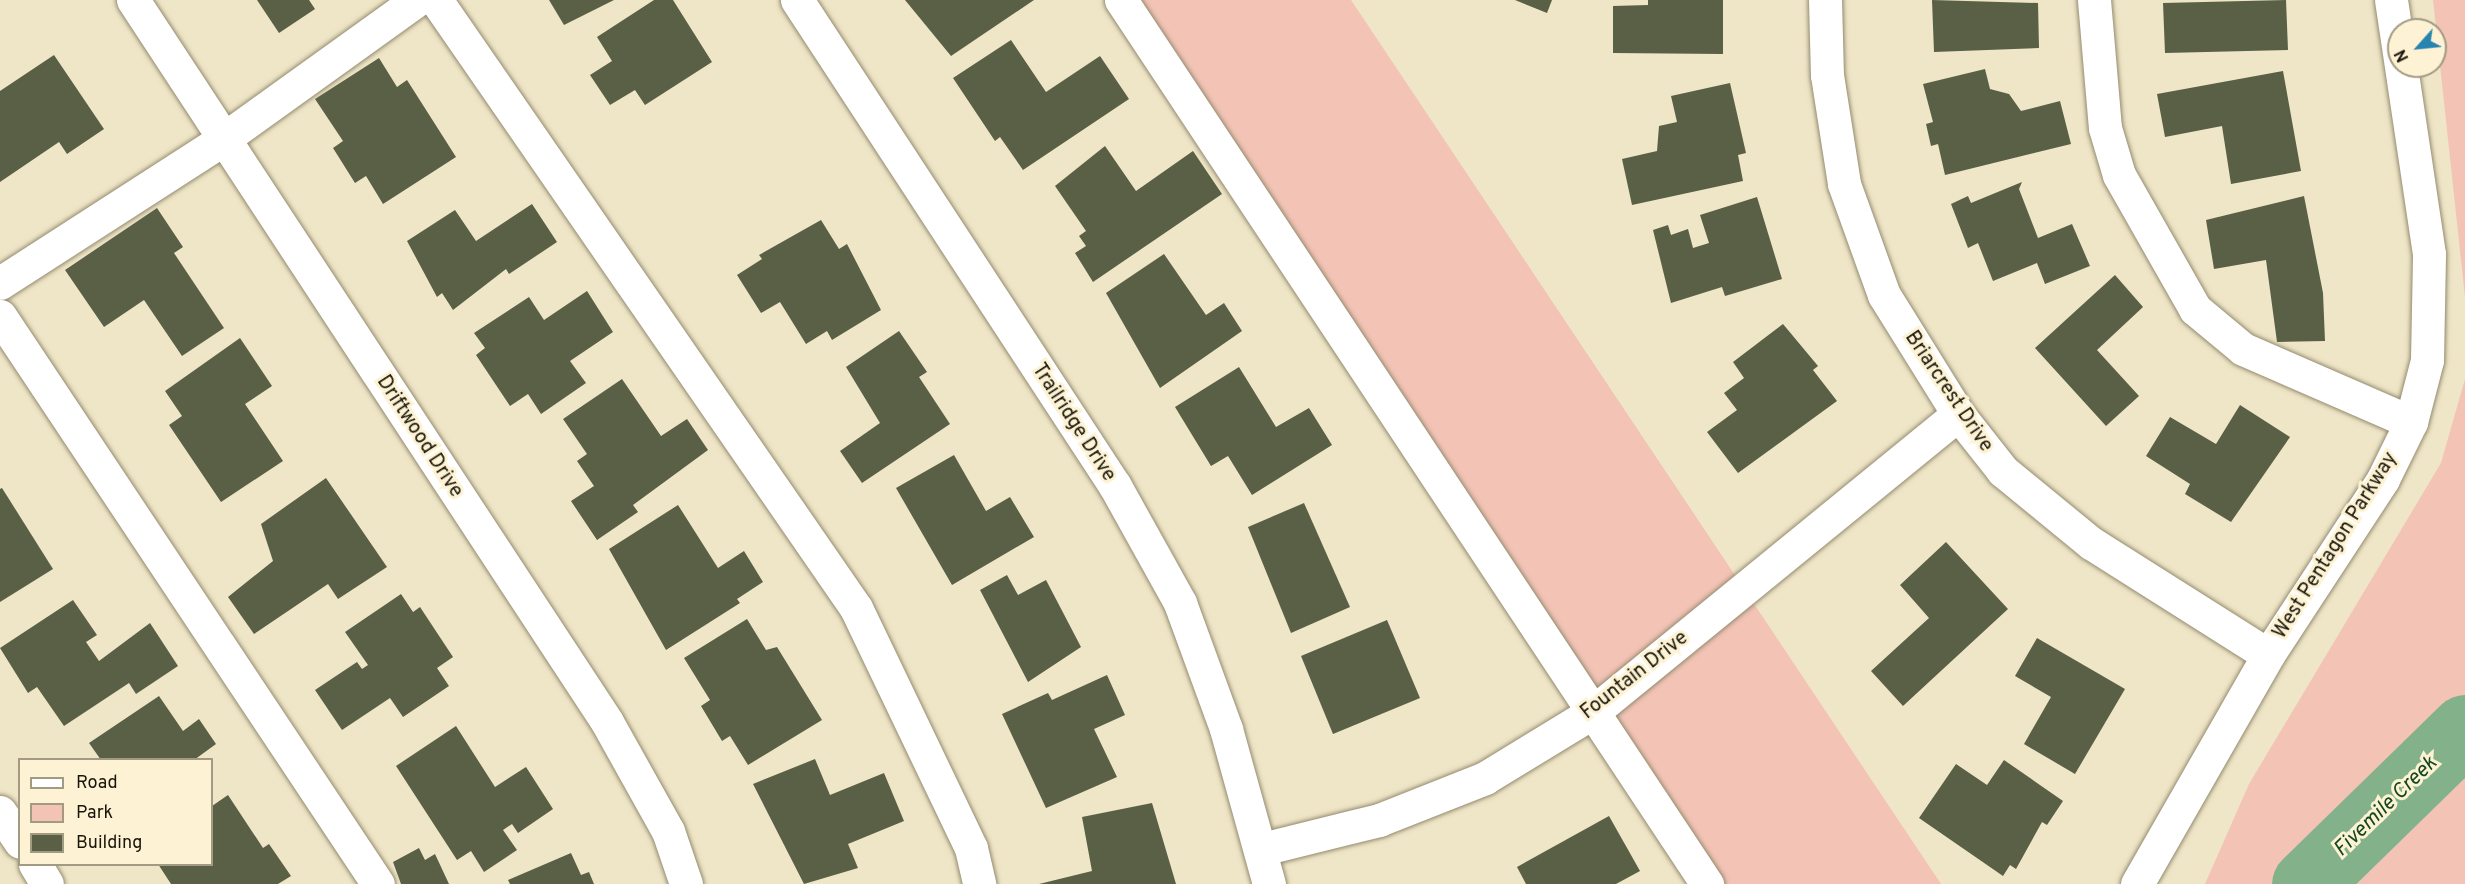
<!DOCTYPE html>
<style>
body{margin:0}
#map{position:relative;width:2465px;height:884px;overflow:hidden;background:#efe5c7;font-family:Overpass,sans-serif}
div>[style]{position:absolute}
.green>*{inset:0;background:#f3c3b6}
.river>*{height:69px;margin:-34.5px;padding:0 34.5px;transform-origin:34.5px;border-radius:34.5px;background:#83b28a}
.building>*{inset:0;background:#596046}
.roads{filter:drop-shadow(0 0 2px #948b6f) drop-shadow(0 0 2px #948b6f)}
.minor>*{height:33px;margin:-16.5px;padding:0 16.5px;transform-origin:16.5px;border-radius:16.5px;background:#fff}
span{translate:-50% -50%;white-space:nowrap;text-align:center;line-height:1.15;-webkit-text-stroke:6px #fdf3d4;paint-order:stroke}
.street-label{font-size:20px;color:#19150a}
.water-label{font-size:21px;color:#124721;font-style:italic}
.legend{position:absolute;left:18px;top:758px;width:195px;height:108px;box-sizing:border-box;background:#fdf3d4;border:2px solid #a29a83;margin:0;padding:8px 10px;list-style:none;font-size:18px;color:#19150a}
.legend li{display:flex;align-items:center;gap:12px;height:30px}
.legend b{width:30px;border:2px solid #a29a83}
.north{position:absolute;left:2387px;top:18px;width:60px;height:60px;box-sizing:border-box;background:#fdf3d4;border:2px solid #a29a83;border-radius:50%;rotate:243deg;font-size:16px;font-weight:700;line-height:24px;text-align:center;color:#19150a}
.north::after{content:'';display:block;margin:auto;width:21px;height:27px;background:#2784b1;clip-path:polygon(50% 0,100% 100%,50% 72%,0 100%)}
</style>
<div id="map">
<div class="green">
<div style="clip-path:polygon(1131px 0,1351px 0,1941px 884px,1718px 884px)"></div>
<div style="clip-path:polygon(2433px 0,2465px 0,2465px 297px)"></div>
<div style="clip-path:polygon(2465px 379px,2465px 884px,2205px 884px,2249px 784px,2441px 463px)"></div>
</div>
<div class="river">
<div style="left:2306px;top:884px;width:222px;rotate:-44.3deg"></div>
</div>
<div class="building">
<div style="clip-path:polygon(257px 0,309px 0,315px 9px,279px 33px)"></div>
<div style="clip-path:polygon(549px 0,614px 0,564px 25px)"></div>
<div style="clip-path:polygon(654px 0,673px 0,712px 62px,645px 105px,635px 90px,610px 105px,590px 75px,612px 61px,597px 37px)"></div>
<div style="clip-path:polygon(905px 0,1034px 0,951px 56px)"></div>
<div style="clip-path:polygon(1515px 0,1552px 0,1547px 13px)"></div>
<div style="clip-path:polygon(1648px 0,1723px 0,1723px 54px,1613px 53px,1613px 6px,1648px 5px)"></div>
<div style="clip-path:polygon(1932px 0,2038px 3px,2039px 48px,1934px 52px)"></div>
<div style="clip-path:polygon(2286px 0,2288px 50px,2165px 53px,2163px 3px)"></div>
<div style="clip-path:polygon(1011px 40px,1046px 92px,1100px 56px,1129px 99px,1023px 170px,1000px 137px,995px 141px,953px 78px)"></div>
<div style="clip-path:polygon(54px 55px,104px 129px,67px 154px,59px 142px,0 182px,0 91px)"></div>
<div style="clip-path:polygon(379px 58px,397px 87px,407px 80px,456px 157px,383px 204px,366px 176px,355px 183px,333px 148px,343px 141px,315px 99px)"></div>
<div style="clip-path:polygon(1985px 69px,1990px 89px,2009px 94px,2021px 111px,2060px 101px,2071px 144px,1945px 175px,1938px 144px,1931px 146px,1926px 124px,1933px 122px,1923px 84px)"></div>
<div style="clip-path:polygon(2283px 71px,2301px 171px,2231px 184px,2222px 126px,2165px 137px,2157px 94px)"></div>
<div style="clip-path:polygon(1730px 83px,1746px 153px,1738px 155px,1743px 181px,1632px 205px,1622px 159px,1657px 151px,1659px 126px,1677px 122px,1671px 96px)"></div>
<div style="clip-path:polygon(1105px 146px,1136px 191px,1193px 151px,1222px 194px,1093px 282px,1075px 253px,1086px 246px,1079px 236px,1086px 231px,1055px 186px)"></div>
<div style="clip-path:polygon(2022px 182px,2019px 189px,2038px 238px,2072px 224px,2090px 266px,2045px 284px,2037px 263px,1993px 281px,1978px 243px,1968px 248px,1951px 204px,1968px 196px,1971px 203px)"></div>
<div style="clip-path:polygon(2304px 196px,2323px 293px,2325px 341px,2277px 342px,2266px 260px,2214px 269px,2206px 220px)"></div>
<div style="clip-path:polygon(1757px 197px,1782px 279px,1725px 296px,1722px 287px,1671px 303px,1653px 230px,1668px 225px,1671px 235px,1688px 229px,1693px 248px,1709px 243px,1700px 215px)"></div>
<div style="clip-path:polygon(532px 204px,557px 242px,509px 274px,506px 269px,453px 310px,442px 293px,437px 297px,407px 241px,455px 210px,476px 241px)"></div>
<div style="clip-path:polygon(157px 208px,183px 247px,174px 253px,224px 328px,182px 356px,144px 300px,104px 327px,65px 270px)"></div>
<div style="clip-path:polygon(821px 220px,839px 249px,847px 244px,881px 310px,832px 340px,827px 331px,806px 344px,780px 302px,761px 313px,737px 275px,762px 259px,759px 255px)"></div>
<div style="clip-path:polygon(1164px 254px,1206px 315px,1224px 303px,1242px 331px,1160px 388px,1106px 293px)"></div>
<div style="clip-path:polygon(2115px 275px,2143px 307px,2097px 350px,2139px 396px,2106px 426px,2035px 348px)"></div>
<div style="clip-path:polygon(587px 291px,613px 332px,570px 361px,586px 383px,541px 414px,528px 394px,510px 406px,476px 355px,485px 348px,474px 333px,529px 297px,544px 320px)"></div>
<div style="clip-path:polygon(1783px 324px,1818px 366px,1813px 370px,1837px 401px,1738px 473px,1707px 432px,1737px 410px,1724px 393px,1744px 378px,1733px 362px)"></div>
<div style="clip-path:polygon(899px 331px,927px 372px,919px 377px,950px 424px,862px 483px,840px 451px,880px 423px,846px 367px)"></div>
<div style="clip-path:polygon(240px 338px,272px 386px,245px 404px,283px 461px,221px 502px,169px 425px,182px 416px,165px 391px)"></div>
<div style="clip-path:polygon(1239px 367px,1276px 427px,1309px 408px,1332px 445px,1252px 495px,1228px 456px,1211px 466px,1175px 407px)"></div>
<div style="clip-path:polygon(622px 379px,661px 436px,687px 419px,708px 450px,633px 505px,638px 512px,597px 540px,571px 501px,594px 486px,577px 461px,587px 454px,563px 419px)"></div>
<div style="clip-path:polygon(2240px 405px,2290px 437px,2231px 522px,2185px 494px,2190px 484px,2146px 456px,2170px 417px,2216px 444px)"></div>
<div style="clip-path:polygon(954px 455px,986px 511px,1010px 497px,1034px 537px,952px 585px,896px 488px)"></div>
<div style="clip-path:polygon(326px 478px,387px 567px,338px 599px,328px 584px,254px 634px,228px 597px,273px 561px,261px 524px)"></div>
<div style="clip-path:polygon(2px 488px,53px 569px,0 602px,0 489px)"></div>
<div style="clip-path:polygon(1304px 503px,1350px 607px,1291px 633px,1248px 527px)"></div>
<div style="clip-path:polygon(678px 505px,718px 568px,744px 551px,763px 582px,737px 599px,740px 603px,666px 650px,609px 549px)"></div>
<div style="clip-path:polygon(1946px 542px,2008px 609px,1903px 706px,1871px 671px,1929px 618px,1900px 585px)"></div>
<div style="clip-path:polygon(1007px 575px,1018px 595px,1046px 580px,1081px 647px,1028px 682px,980px 590px)"></div>
<div style="clip-path:polygon(401px 594px,413px 612px,420px 607px,453px 657px,437px 668px,449px 686px,403px 717px,390px 698px,342px 730px,315px 690px,357px 662px,362px 669px,368px 665px,345px 632px)"></div>
<div style="clip-path:polygon(73px 600px,97px 635px,86px 642px,99px 661px,150px 623px,178px 666px,136px 694px,129px 683px,64px 726px,37px 687px,28px 693px,0 648px)"></div>
<div style="clip-path:polygon(747px 619px,766px 650px,777px 647px,822px 720px,748px 765px,730px 736px,722px 741px,701px 706px,710px 700px,684px 658px)"></div>
<div style="clip-path:polygon(1387px 620px,1420px 698px,1333px 734px,1301px 656px)"></div>
<div style="clip-path:polygon(2037px 638px,2125px 689px,2075px 774px,2024px 744px,2051px 697px,2015px 676px)"></div>
<div style="clip-path:polygon(1107px 675px,1125px 715px,1094px 729px,1117px 777px,1046px 808px,1002px 714px,1048px 693px,1052px 700px)"></div>
<div style="clip-path:polygon(159px 696px,183px 731px,199px 719px,216px 744px,194px 760px,101px 760px,89px 743px)"></div>
<div style="clip-path:polygon(456px 726px,495px 787px,526px 767px,553px 809px,518px 833px,512px 824px,503px 830px,517px 850px,484px 872px,471px 851px,457px 860px,396px 766px)"></div>
<div style="clip-path:polygon(815px 759px,830px 795px,884px 773px,904px 821px,848px 844px,858px 868px,804px 884px,753px 784px)"></div>
<div style="clip-path:polygon(2004px 760px,2063px 801px,2047px 825px,2042px 822px,2016px 869px,2010px 865px,2003px 876px,1919px 818px,1956px 764px,1987px 785px)"></div>
<div style="clip-path:polygon(228px 795px,263px 848px,269px 844px,291px 876px,278px 884px,171px 884px,158px 864px,212px 864px,212px 806px)"></div>
<div style="clip-path:polygon(1152px 803px,1176px 884px,1039px 884px,1092px 871px,1082px 817px)"></div>
<div style="clip-path:polygon(1609px 816px,1640px 871px,1616px 884px,1526px 884px,1517px 867px)"></div>
<div style="clip-path:polygon(419px 848px,425px 860px,435px 854px,449px 884px,401px 884px,393px 862px)"></div>
<div style="clip-path:polygon(571px 853px,581px 875px,589px 872px,594px 884px,510px 884px,508px 880px)"></div>
</div>
<div class="roads">
<div class="minor">
<div style="left:133px;top:0;width:864px;rotate:56.71deg"></div>
<div style="left:607px;top:722px;width:125px;rotate:60.8deg"></div>
<div style="left:668px;top:831px;width:56px;rotate:71.2deg"></div>
<div style="left:436px;top:0;width:739px;rotate:55.36deg"></div>
<div style="left:856px;top:608px;width:266px;rotate:64.4deg"></div>
<div style="left:971px;top:848px;width:37px;rotate:77deg"></div>
<div style="left:797px;top:0;width:581px;rotate:56.8deg"></div>
<div style="left:1115px;top:486px;width:134px;rotate:60.9deg"></div>
<div style="left:1180px;top:603px;width:134px;rotate:69.9deg"></div>
<div style="left:1226px;top:729px;width:161px;rotate:74.5deg"></div>
<div style="left:1121px;top:0;width:1061px;rotate:56.46deg"></div>
<div style="left:1825px;top:0;width:75px;rotate:88.5deg"></div>
<div style="left:1827px;top:75px;width:110px;rotate:81.1deg"></div>
<div style="left:1844px;top:184px;width:118px;rotate:70.2deg"></div>
<div style="left:1884px;top:295px;width:140px;rotate:58.1deg"></div>
<div style="left:1958px;top:414px;width:73px;rotate:51.7deg"></div>
<div style="left:2003px;top:471px;width:114px;rotate:39.3deg"></div>
<div style="left:2091px;top:543px;width:209px;rotate:32.3deg"></div>
<div style="left:2094px;top:0;width:128px;rotate:85.1deg"></div>
<div style="left:2105px;top:128px;width:49px;rotate:73.4deg"></div>
<div style="left:2119px;top:175px;width:154px;rotate:60.4deg"></div>
<div style="left:2195px;top:309px;width:62px;rotate:39.8deg"></div>
<div style="left:2243px;top:349px;width:183px;rotate:23.5deg"></div>
<div style="left:0;top:283px;width:264px;rotate:-32.8deg"></div>
<div style="left:222px;top:140px;width:240px;rotate:-35.7deg"></div>
<div style="left:0;top:316px;width:682px;rotate:56.36deg"></div>
<div style="left:0;top:812px;width:36px;rotate:56deg"></div>
<div style="left:1262px;top:849px;width:121px;rotate:-13.9deg"></div>
<div style="left:1379px;top:820px;width:114px;rotate:-21.6deg"></div>
<div style="left:1485px;top:778px;width:127px;rotate:-31.4deg"></div>
<div style="left:1593px;top:712px;width:471px;rotate:-39.2deg"></div>
<div style="left:35px;top:864px;width:23px;rotate:59deg"></div>
<div style="left:2137px;top:884px;width:264px;rotate:-60.2deg"></div>
<div style="left:2268px;top:655px;width:210px;rotate:-56.8deg"></div>
<div style="left:2383px;top:479px;width:64px;rotate:-63.8deg"></div>
<div style="left:2411px;top:422px;width:64px;rotate:-75.5deg"></div>
<div style="left:2427px;top:360px;width:106px;rotate:-88.9deg"></div>
<div style="left:2429px;top:254px;width:257px;rotate:-98.5deg"></div>
</div>
</div>
<div class="street-label">
<span style="left:1948px;top:392px;rotate:56deg">Briarcrest Drive</span>
<span style="left:1073px;top:423px;rotate:57deg">Trailridge Drive</span>
<span style="left:419px;top:437px;rotate:57deg">Driftwood Drive</span>
<span style="left:2336px;top:546px;rotate:-58deg">West Pentagon Parkway</span>
<span style="left:1635px;top:676px;rotate:-38deg">Fountain Drive</span>
</div>
<div class="water-label">
<span style="left:2386px;top:807px;rotate:-44deg">Fivemile Creek</span>
</div>
<ul class="legend">
<li><b style="height:8px;background:#fff"></b>Road</li>
<li><b style="height:16px;background:#f3c3b6"></b>Park</li>
<li><b style="height:16px;background:#596046"></b>Building</li>
</ul>
<div class="north">N</div>
</div>
